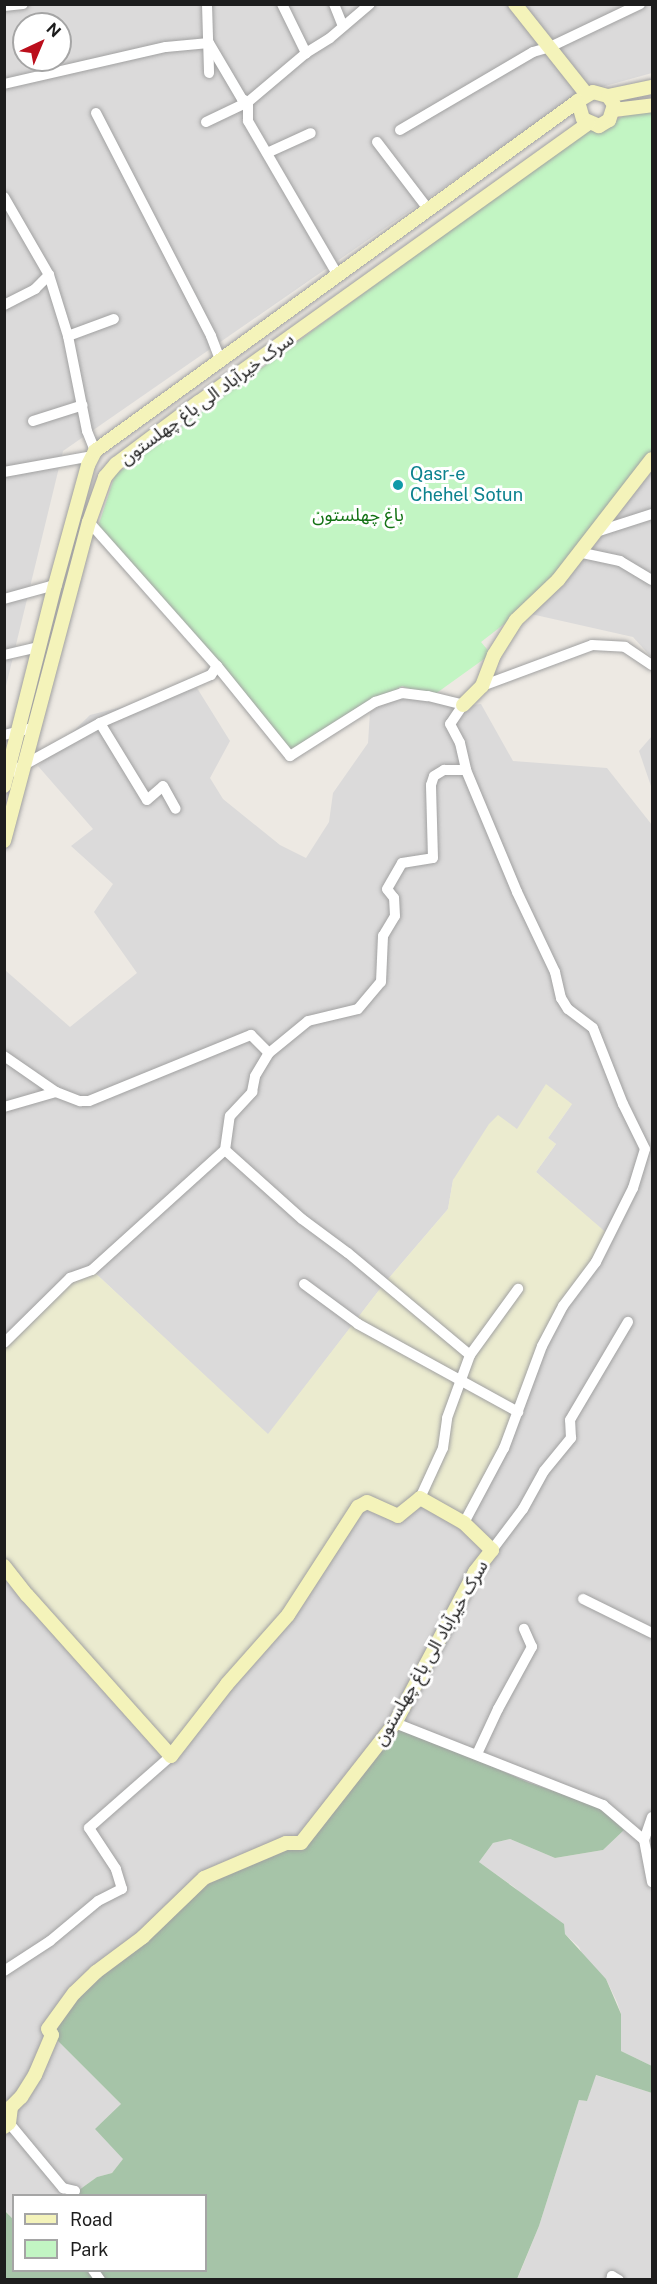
<!DOCTYPE html>
<meta charset="utf-8">
<style>
body{margin:0}
#map{position:relative;width:657px;height:2284px;overflow:hidden;background:#ede9e3;font-family:"Public Sans","Noto Sans Arabic",sans-serif}
div>[style]{position:absolute}
.residential>*{inset:0;background:#dbdada}
.farmland>*{inset:0;background:#ebebcf}
.cemetery>*{inset:0;background:#a6c4a8}
.park>*{inset:0;background:#c2f5c3}
.roads{filter:drop-shadow(0 0 2px #a1a1a1) drop-shadow(0 0 2px #a1a1a1)}
.street>*{height:10px;margin:-5px;padding:0 5px;transform-origin:5px;border-radius:5px;background:#fff}
.secondary>*{height:14px;margin:-7px;padding:0 7px;transform-origin:7px;border-radius:7px;background:#f4f3ba}
.dots>*{width:16px;height:16px;translate:-50% -50%;box-sizing:border-box;border:3px solid #fff;border-radius:50%}
span{translate:-50% -50%;white-space:nowrap;text-align:center;line-height:1.15;-webkit-text-stroke:6px #fff;paint-order:stroke}
.street-label{font-size:18px;color:#1d1d1d}
.culture-label{font-size:18px;color:#0d838f}
.left{translate:0 -50%;text-align:left}
.park-label{font-size:18px;color:#137214}
.frame{position:absolute;inset:0;border:6px solid #1d1d1d;pointer-events:none}
.legend{position:absolute;left:12px;top:2194px;width:195px;height:78px;box-sizing:border-box;background:#fff;border:2px solid #a5a5a5;margin:0;padding:8px 10px;list-style:none;font-size:18px;color:#1d1d1d}
.legend li{display:flex;align-items:center;gap:12px;height:30px}
.legend b{width:30px;border:2px solid #a5a5a5}
.north{position:absolute;left:12px;top:12px;width:60px;height:60px;box-sizing:border-box;background:#fff;border:2px solid #a5a5a5;border-radius:50%;rotate:44deg;font-size:16px;font-weight:700;line-height:24px;text-align:center;color:#1d1d1d}
.north::after{content:'';display:block;margin:auto;width:21px;height:27px;background:#bb0e1b;clip-path:polygon(50% 0,100% 100%,50% 72%,0 100%)}
</style>
<div id="map">
<div class="residential">
<div style="clip-path:polygon(evenodd,5px 5px,652px 5px,652px 73px,580px 93px,63px 451px,5px 690px,5px 5px,24px 24px,60px 24px,60px 60px,24px 60px,24px 24px)"></div>
<div style="clip-path:polygon(652px 458px,652px 658px,633px 637px,531px 614px)"></div>
<div style="clip-path:polygon(197px 688px,230px 741px,210px 778px,223px 799px,280px 845px,306px 858px,329px 822px,333px 793px,368px 743px,370px 712px,402px 693px,464px 706px,481px 704px,513px 761px,607px 768px,652px 825px,652px 2066px,621px 2051px,621px 2014px,617px 2002px,606px 1979px,583px 1956px,579px 1947px,514px 1887px,479px 1862px,493px 1843px,510px 1839px,555px 1858px,603px 1850px,624px 1830px,586px 1802px,527px 1782px,301px 1843px,52px 2035px,121px 2104px,124px 2159px,112px 2173px,97px 2177px,72px 2195px,14px 2196px,13px 2219px,5px 2210px,5px 1566px,358px 1507px,542px 1346px,609px 1236px,536px 1172px,556px 1144px,548px 1138px,572px 1104px,517px 1129px,453px 1180px,448px 1209px,383px 1285px,268px 1435px,92px 1270px,5px 1343px,5px 970px,70px 1027px,137px 973px,94px 912px,113px 884px,71px 846px,93px 829px,38px 766px,90px 715px)"></div>
<div style="clip-path:polygon(652px 736px,652px 789px,639px 751px)"></div>
<div style="clip-path:polygon(595px 2075px,652px 2093px,652px 2279px,517px 2280px,539px 2226px,579px 2100px,587px 2101px)"></div>
</div>
<div class="farmland">
<div style="clip-path:polygon(546px 1084px,572px 1104px,548px 1138px,556px 1144px,536px 1172px,609px 1235px,563px 1306px,504px 1448px,464px 1523px,420px 1498px,398px 1516px,367px 1502px,171px 1756px,5px 1566px,5px 1343px,70px 1278px,92px 1270px,268px 1434px,383px 1285px,448px 1209px,453px 1180px,489px 1124px,498px 1115px,517px 1129px)"></div>
</div>
<div class="cemetery">
<div style="clip-path:polygon(395px 1723px,527px 1782px,586px 1802px,603px 1811px,624px 1830px,603px 1850px,555px 1858px,510px 1839px,493px 1843px,479px 1862px,564px 1924px,565px 1934px,606px 1979px,621px 2014px,621px 2051px,652px 2066px,652px 2093px,596px 2075px,587px 2101px,579px 2100px,539px 2226px,517px 2279px,5px 2279px,4px 2210px,13px 2219px,14px 2270px,206px 2270px,206px 2196px,72px 2195px,97px 2177px,112px 2173px,123px 2159px,95px 2129px,121px 2104px,52px 2035px,56px 2014px,204px 1878px,301px 1843px)"></div>
</div>
<div class="park">
<div style="clip-path:polygon(652px 107px,652px 450px,535px 600px,481px 642px,491px 654px,431px 697px,402px 686px,291px 753px,97px 530px,115px 475px,587px 130px,604px 127px,625px 115px)"></div>
</div>
<div class="roads">
<div class="street">
<div style="left:207px;top:4px;width:69px;rotate:88.3deg"></div>
<div style="left:282px;top:4px;width:55px;rotate:63.9deg"></div>
<div style="left:334px;top:4px;width:24px;rotate:68deg"></div>
<div style="left:4px;top:6px;width:19px;rotate:-6deg"></div>
<div style="left:4px;top:84px;width:166px;rotate:-12.9deg"></div>
<div style="left:166px;top:47px;width:43px;rotate:-5.3deg"></div>
<div style="left:209px;top:43px;width:65px;rotate:59.5deg"></div>
<div style="left:242px;top:99px;width:7px;rotate:27deg"></div>
<div style="left:248px;top:102px;width:19px;rotate:90deg"></div>
<div style="left:248px;top:121px;width:177px;rotate:59.8deg"></div>
<div style="left:96px;top:113px;width:251px;rotate:62.7deg"></div>
<div style="left:211px;top:336px;width:25px;rotate:69deg"></div>
<div style="left:206px;top:122px;width:47px;rotate:-25.5deg"></div>
<div style="left:248px;top:102px;width:76px;rotate:-40.2deg"></div>
<div style="left:306px;top:53px;width:28px;rotate:-32deg"></div>
<div style="left:330px;top:38px;width:52px;rotate:-40.4deg"></div>
<div style="left:400px;top:130px;width:154px;rotate:-30.4deg"></div>
<div style="left:533px;top:52px;width:18px;rotate:-16deg"></div>
<div style="left:550px;top:47px;width:100px;rotate:-25.5deg"></div>
<div style="left:377px;top:142px;width:84px;rotate:52.7deg"></div>
<div style="left:267px;top:153px;width:48px;rotate:-24.4deg"></div>
<div style="left:4px;top:197px;width:90px;rotate:60deg"></div>
<div style="left:49px;top:275px;width:64px;rotate:72.7deg"></div>
<div style="left:68px;top:336px;width:97px;rotate:78.7deg"></div>
<div style="left:87px;top:431px;width:22px;rotate:68deg"></div>
<div style="left:4px;top:305px;width:35px;rotate:-27deg"></div>
<div style="left:35px;top:289px;width:20px;rotate:-45deg"></div>
<div style="left:68px;top:336px;width:49px;rotate:-20.3deg"></div>
<div style="left:33px;top:421px;width:52px;rotate:-17.7deg"></div>
<div style="left:4px;top:472px;width:89px;rotate:-10.3deg"></div>
<div style="left:89px;top:522px;width:193px;rotate:48.4deg"></div>
<div style="left:217px;top:666px;width:116px;rotate:51deg"></div>
<div style="left:290px;top:756px;width:101px;rotate:-32.4deg"></div>
<div style="left:375px;top:702px;width:28px;rotate:-18deg"></div>
<div style="left:402px;top:693px;width:26px;rotate:7deg"></div>
<div style="left:428px;top:696px;width:36px;rotate:14deg"></div>
<div style="left:463px;top:705px;width:23px;rotate:124deg"></div>
<div style="left:450px;top:724px;width:21px;rotate:62deg"></div>
<div style="left:460px;top:743px;width:28px;rotate:77deg"></div>
<div style="left:466px;top:770px;width:132px;rotate:67.3deg"></div>
<div style="left:517px;top:892px;width:89px;rotate:64.6deg"></div>
<div style="left:555px;top:972px;width:27px;rotate:77deg"></div>
<div style="left:561px;top:998px;width:13px;rotate:58deg"></div>
<div style="left:568px;top:1009px;width:31px;rotate:37deg"></div>
<div style="left:593px;top:1028px;width:82px;rotate:68.5deg"></div>
<div style="left:623px;top:1104px;width:50px;rotate:63.9deg"></div>
<div style="left:645px;top:1149px;width:41px;rotate:107.1deg"></div>
<div style="left:633px;top:1188px;width:83px;rotate:116.6deg"></div>
<div style="left:596px;top:1262px;width:55px;rotate:126.9deg"></div>
<div style="left:563px;top:1306px;width:45px;rotate:117.7deg"></div>
<div style="left:542px;top:1346px;width:109px;rotate:110.4deg"></div>
<div style="left:504px;top:1448px;width:85px;rotate:118.1deg"></div>
<div style="left:593px;top:533px;width:62px;rotate:-17.9deg"></div>
<div style="left:578px;top:552px;width:43px;rotate:12.1deg"></div>
<div style="left:620px;top:561px;width:37px;rotate:31deg"></div>
<div style="left:4px;top:599px;width:53px;rotate:-15.4deg"></div>
<div style="left:4px;top:655px;width:37px;rotate:-13deg"></div>
<div style="left:482px;top:686px;width:117px;rotate:-20.4deg"></div>
<div style="left:592px;top:645px;width:33px;rotate:3deg"></div>
<div style="left:625px;top:647px;width:32px;rotate:34deg"></div>
<div style="left:100px;top:723px;width:90px;rotate:58.6deg"></div>
<div style="left:147px;top:800px;width:21px;rotate:-41deg"></div>
<div style="left:163px;top:786px;width:26px;rotate:61deg"></div>
<div style="left:4px;top:735px;width:32px;rotate:-14deg"></div>
<div style="left:4px;top:776px;width:110px;rotate:-28.9deg"></div>
<div style="left:100px;top:723px;width:121px;rotate:-23.4deg"></div>
<div style="left:211px;top:675px;width:11px;rotate:-56deg"></div>
<div style="left:4px;top:1056px;width:63px;rotate:34.7deg"></div>
<div style="left:56px;top:1092px;width:26px;rotate:21deg"></div>
<div style="left:80px;top:1101px;width:9px"></div>
<div style="left:89px;top:1101px;width:175px;rotate:-22.2deg"></div>
<div style="left:251px;top:1035px;width:25px;rotate:45deg"></div>
<div style="left:4px;top:1107px;width:54px;rotate:-16.1deg"></div>
<div style="left:225px;top:1150px;width:103px;rotate:41.9deg"></div>
<div style="left:302px;top:1219px;width:57px;rotate:36.5deg"></div>
<div style="left:348px;top:1253px;width:159px;rotate:39.9deg"></div>
<div style="left:304px;top:1284px;width:67px;rotate:36.5deg"></div>
<div style="left:358px;top:1324px;width:183px;rotate:28.8deg"></div>
<div style="left:4px;top:1343px;width:93px;rotate:-44.6deg"></div>
<div style="left:70px;top:1278px;width:23px;rotate:-20deg"></div>
<div style="left:92px;top:1270px;width:179px;rotate:-42.1deg"></div>
<div style="left:225px;top:1150px;width:34px;rotate:-82deg"></div>
<div style="left:230px;top:1116px;width:33px;rotate:-47deg"></div>
<div style="left:252px;top:1092px;width:16px;rotate:-79deg"></div>
<div style="left:255px;top:1076px;width:27px;rotate:-59deg"></div>
<div style="left:269px;top:1053px;width:50px;rotate:-39.4deg"></div>
<div style="left:308px;top:1021px;width:51px;rotate:-13.5deg"></div>
<div style="left:358px;top:1009px;width:35px;rotate:-50deg"></div>
<div style="left:381px;top:982px;width:46px;rotate:-87.5deg"></div>
<div style="left:383px;top:936px;width:23px;rotate:-59deg"></div>
<div style="left:395px;top:916px;width:18px;rotate:-93deg"></div>
<div style="left:394px;top:898px;width:11px;rotate:-128deg"></div>
<div style="left:387px;top:889px;width:30px;rotate:-60deg"></div>
<div style="left:402px;top:863px;width:31px;rotate:-9deg"></div>
<div style="left:433px;top:858px;width:73px;rotate:-91.6deg"></div>
<div style="left:431px;top:785px;width:9px;rotate:-72deg"></div>
<div style="left:434px;top:776px;width:12px;rotate:-31deg"></div>
<div style="left:444px;top:770px;width:22px"></div>
<div style="left:420px;top:1498px;width:55px;rotate:-65.3deg"></div>
<div style="left:443px;top:1448px;width:30px;rotate:-82deg"></div>
<div style="left:447px;top:1418px;width:67px;rotate:-69.9deg"></div>
<div style="left:470px;top:1355px;width:82px;rotate:-54deg"></div>
<div style="left:492px;top:1550px;width:51px;rotate:-52.9deg"></div>
<div style="left:523px;top:1509px;width:43px;rotate:-61.1deg"></div>
<div style="left:544px;top:1471px;width:43px;rotate:-50.7deg"></div>
<div style="left:571px;top:1438px;width:18px;rotate:-93deg"></div>
<div style="left:570px;top:1420px;width:114px;rotate:-59.4deg"></div>
<div style="left:583px;top:1599px;width:77px;rotate:26.2deg"></div>
<div style="left:395px;top:1723px;width:224px;rotate:21.5deg"></div>
<div style="left:603px;top:1805px;width:54px;rotate:40.5deg"></div>
<div style="left:477px;top:1754px;width:50px;rotate:-65deg"></div>
<div style="left:498px;top:1709px;width:71px;rotate:-61.3deg"></div>
<div style="left:532px;top:1647px;width:20px;rotate:-114deg"></div>
<div style="left:652px;top:1817px;width:24px;rotate:109deg"></div>
<div style="left:644px;top:1840px;width:43px;rotate:79.2deg"></div>
<div style="left:4px;top:1971px;width:55px;rotate:-33.1deg"></div>
<div style="left:50px;top:1941px;width:62px;rotate:-39.8deg"></div>
<div style="left:98px;top:1901px;width:27px;rotate:-27deg"></div>
<div style="left:122px;top:1889px;width:21px;rotate:-107deg"></div>
<div style="left:116px;top:1869px;width:49px;rotate:-123.4deg"></div>
<div style="left:89px;top:1828px;width:109px;rotate:-41.3deg"></div>
<div style="left:9px;top:2123px;width:85px;rotate:50.3deg"></div>
<div style="left:63px;top:2188px;width:12px;rotate:14deg"></div>
<div style="left:75px;top:2191px;width:6px;rotate:121deg"></div>
<div style="left:93px;top:2270px;width:12px;rotate:55deg"></div>
<div style="left:611px;top:2280px;width:4px;rotate:-76deg"></div>
<div style="left:612px;top:2276px;width:8px;rotate:30deg"></div>
</div>
<div class="secondary">
<div style="left:515px;top:4px;width:116px;rotate:51.6deg"></div>
<div style="left:593px;top:92px;width:16px;rotate:15deg"></div>
<div style="left:608px;top:96px;width:11px;rotate:56deg"></div>
<div style="left:614px;top:105px;width:16px;rotate:108deg"></div>
<div style="left:609px;top:120px;width:12px;rotate:149deg"></div>
<div style="left:599px;top:126px;width:17px;rotate:-156deg"></div>
<div style="left:583px;top:119px;width:19px;rotate:-106deg"></div>
<div style="left:578px;top:101px;width:17px;rotate:-31deg"></div>
<div style="left:608px;top:96px;width:45px;rotate:-11.6deg"></div>
<div style="left:614px;top:110px;width:38px;rotate:-7deg"></div>
<div style="left:463px;top:705px;width:27px;rotate:-45deg"></div>
<div style="left:482px;top:686px;width:33px;rotate:-69deg"></div>
<div style="left:494px;top:655px;width:41px;rotate:-57.8deg"></div>
<div style="left:516px;top:620px;width:58px;rotate:-43.6deg"></div>
<div style="left:558px;top:580px;width:153px;rotate:-52.2deg"></div>
<div style="left:4px;top:786px;width:207px;rotate:-75.8deg"></div>
<div style="left:55px;top:585px;width:124px;rotate:-74.6deg"></div>
<div style="left:88px;top:465px;width:16px;rotate:-63deg"></div>
<div style="left:95px;top:451px;width:596px;rotate:-35.93deg"></div>
<div style="left:4px;top:841px;width:330px;rotate:-75.1deg"></div>
<div style="left:89px;top:522px;width:48px;rotate:-70.4deg"></div>
<div style="left:105px;top:477px;width:17px;rotate:-50deg"></div>
<div style="left:116px;top:464px;width:104px;rotate:-36.8deg"></div>
<div style="left:199px;top:402px;width:479px;rotate:-35.6deg"></div>
<div style="left:4px;top:1566px;width:37px;rotate:52deg"></div>
<div style="left:27px;top:1595px;width:216px;rotate:48.2deg"></div>
<div style="left:171px;top:1756px;width:91px;rotate:-52.1deg"></div>
<div style="left:227px;top:1684px;width:92px;rotate:-48.5deg"></div>
<div style="left:288px;top:1615px;width:129px;rotate:-57.1deg"></div>
<div style="left:358px;top:1507px;width:10px;rotate:-29deg"></div>
<div style="left:367px;top:1502px;width:34px;rotate:24deg"></div>
<div style="left:398px;top:1516px;width:28px;rotate:-39deg"></div>
<div style="left:420px;top:1498px;width:51px;rotate:29.6deg"></div>
<div style="left:464px;top:1523px;width:39px;rotate:44deg"></div>
<div style="left:492px;top:1550px;width:28px;rotate:128deg"></div>
<div style="left:475px;top:1572px;width:171px;rotate:117.9deg"></div>
<div style="left:395px;top:1723px;width:152px;rotate:128.1deg"></div>
<div style="left:301px;top:1843px;width:15px;rotate:180deg"></div>
<div style="left:286px;top:1843px;width:89px;rotate:156.9deg"></div>
<div style="left:204px;top:1878px;width:85px;rotate:136deg"></div>
<div style="left:143px;top:1937px;width:59px;rotate:143.3deg"></div>
<div style="left:96px;top:1972px;width:30px;rotate:136deg"></div>
<div style="left:74px;top:1993px;width:44px;rotate:125.8deg"></div>
<div style="left:48px;top:2029px;width:7px;rotate:56deg"></div>
<div style="left:52px;top:2035px;width:43px;rotate:113deg"></div>
<div style="left:35px;top:2075px;width:26px;rotate:122deg"></div>
<div style="left:21px;top:2097px;width:14px;rotate:135deg"></div>
<div style="left:11px;top:2107px;width:16px;rotate:97deg"></div>
<div style="left:9px;top:2123px;width:6px;rotate:141deg"></div>
</div>
</div>
<div class="dots">
<div style="left:398px;top:485px;background:#0f9aa8"></div>
</div>
<div class="street-label">
<span style="left:207px;top:399px;rotate:-36deg">سرک خیرآباد الی باغ چهلستون</span>
<span style="left:431px;top:1653px;rotate:-60deg">سرک خیرآباد الی باغ چهلستون</span>
</div>
<div class="culture-label">
<span class="left" style="left:410px;top:485px">Qasr-e<br>Chehel Sotun</span>
</div>
<div class="park-label">
<span style="left:358px;top:515px">باغ چهلستون</span>
</div>
<div class="frame"></div>
<ul class="legend">
<li><b style="height:8px;background:#f4f3ba"></b>Road</li>
<li><b style="height:16px;background:#c2f5c3"></b>Park</li>
</ul>
<div class="north">N</div>
</div>
